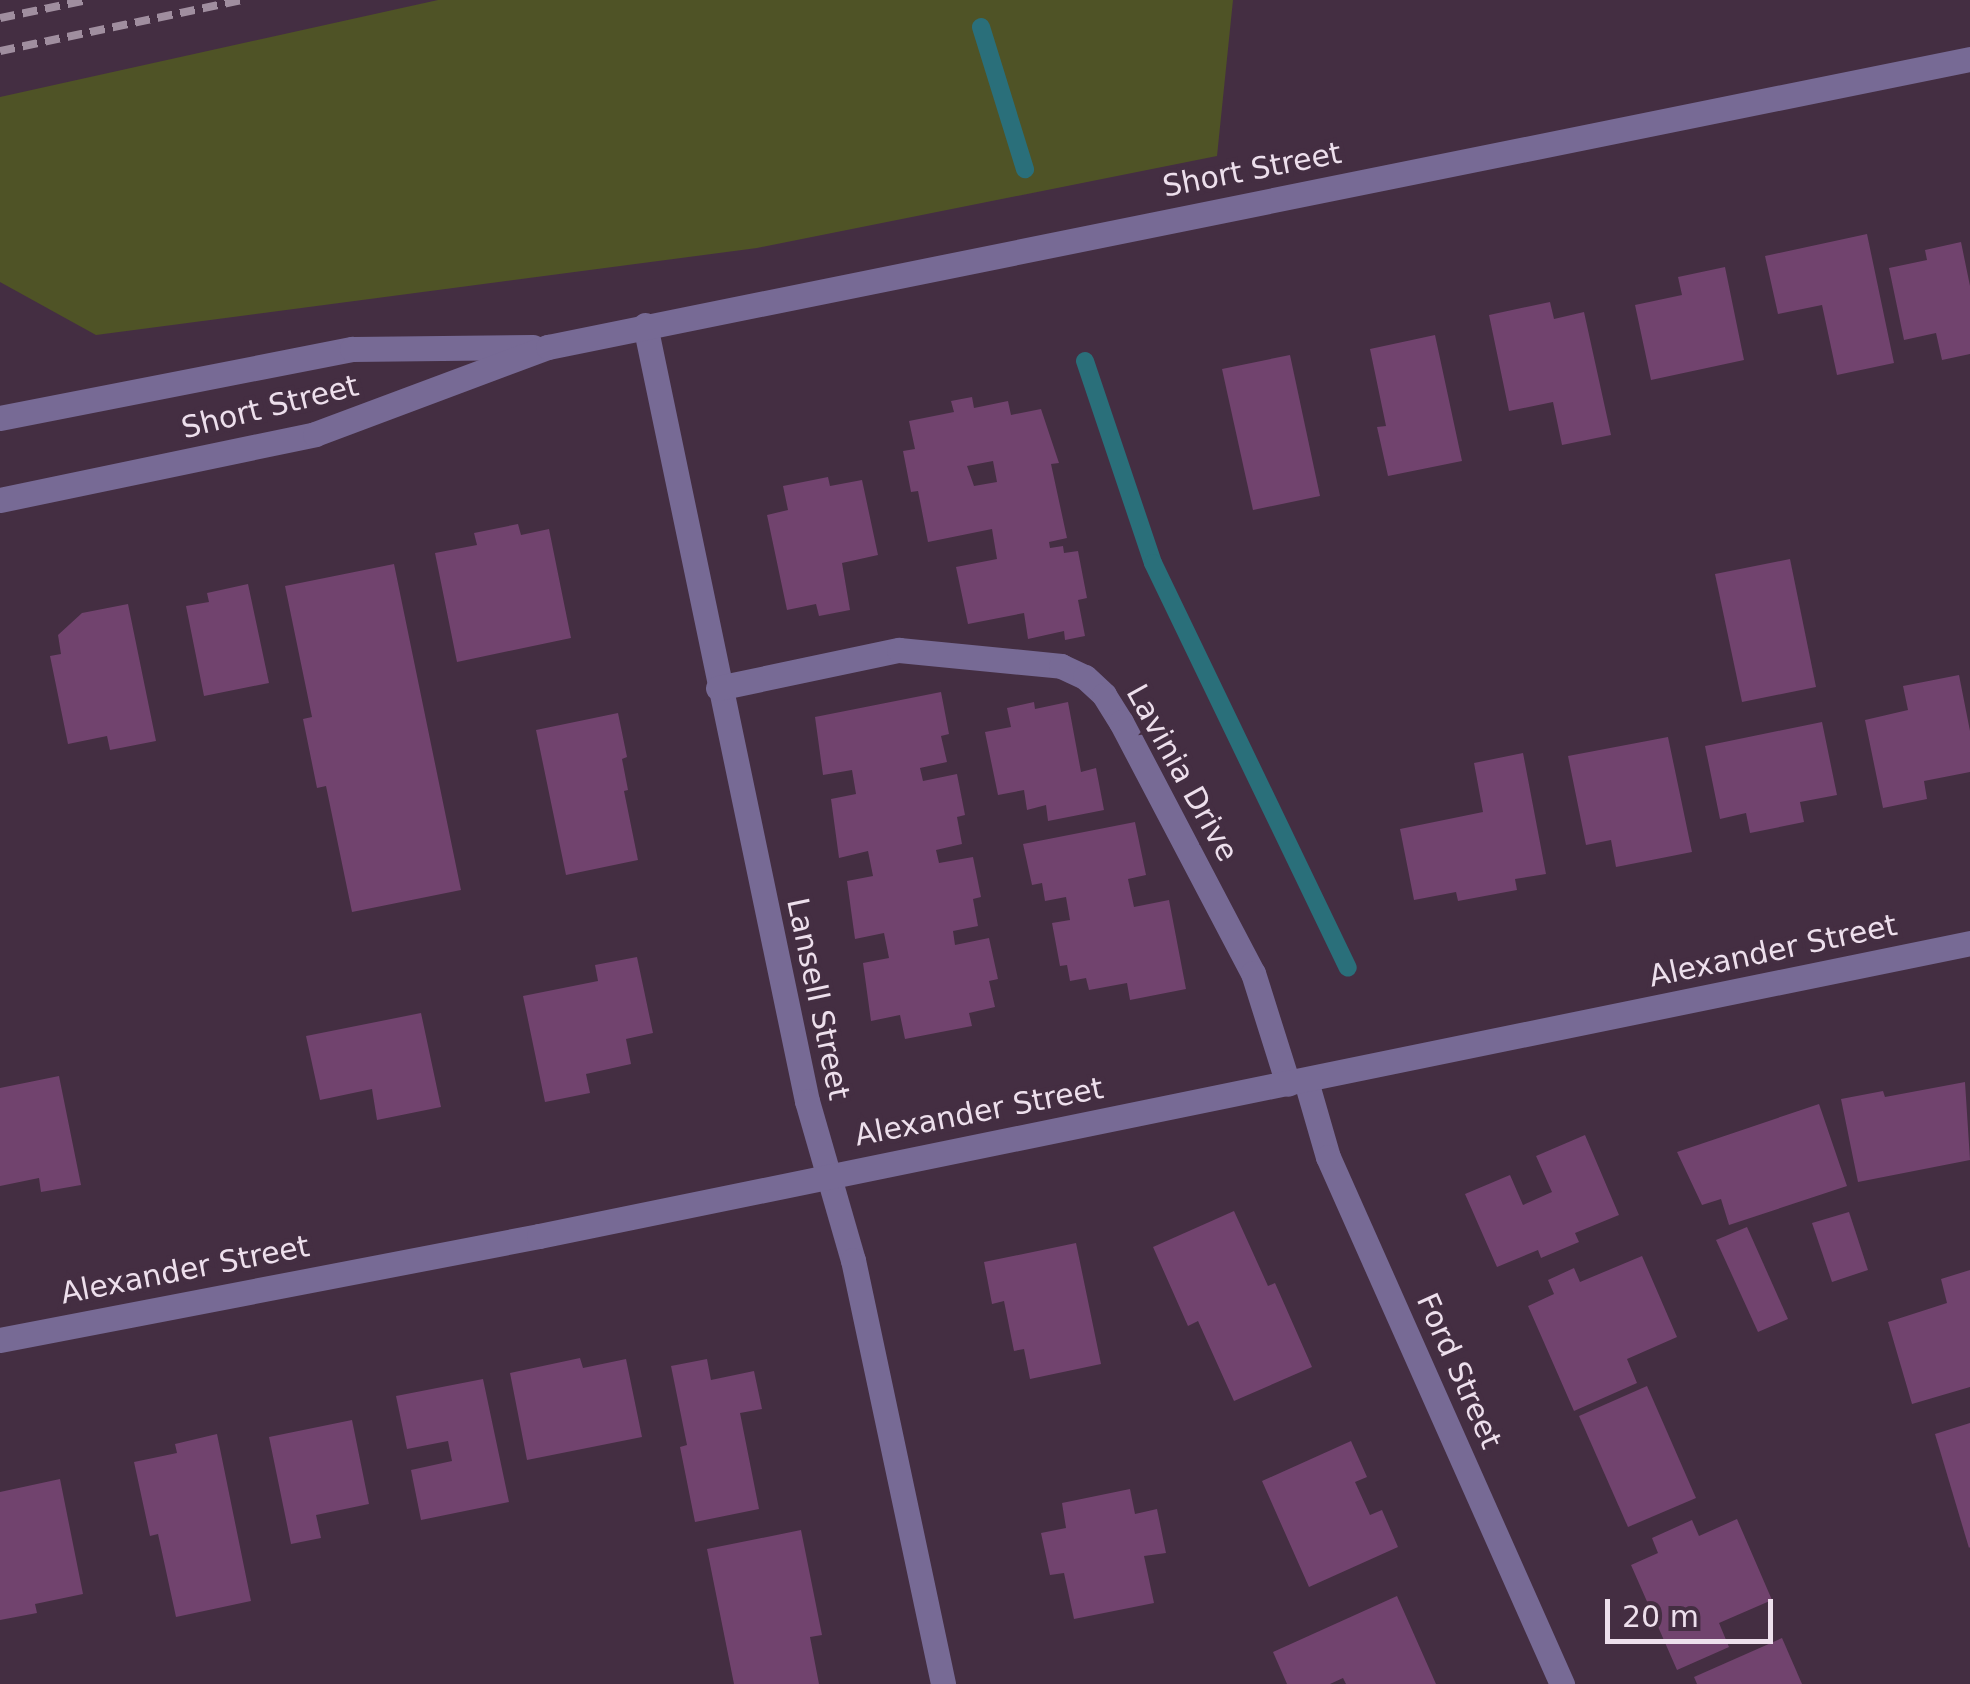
<!DOCTYPE html>
<style>
body{margin:0}
#map{position:relative;width:1970px;height:1684px;overflow:hidden;background:#442e42;font-family:"DejaVu Sans",sans-serif}
div>[style]{position:absolute}
.green>*{inset:0;background:#4f5326}
.stream>*{height:18px;margin:-9px;padding:0 9px;transform-origin:9px;border-radius:9px;background:#2a6f7a}
.building>*{inset:0;background:#71436e}
.minor>*{height:25px;margin:-12.5px;padding:0 12.5px;transform-origin:12.5px;border-radius:12.5px;background:#776a95}
.rail>*{height:8px;margin-top:-4px;transform-origin:0;background:repeating-linear-gradient(90deg,#a08e9f 0 15px,transparent 0 23px)}
span{translate:-50% -50%;white-space:nowrap;text-align:center;line-height:1.15;-webkit-text-stroke:9px #442e42;paint-order:stroke}
.street-label{font-size:30px;color:#eddfec}
.scale{position:absolute;left:1605px;top:1599px;width:168px;height:45px;box-sizing:border-box;border:5px solid #eddfec;border-top:0;padding-left:12px;font-size:30px;line-height:35px;white-space:nowrap;color:#eddfec;-webkit-text-stroke:8px #442e42;paint-order:stroke}
</style>
<div id="map">
<div class="green">
<div style="clip-path:polygon(438px 0,1233px 0,1217px 156px,757px 248px,96px 335px,0 282px,0 97px)"></div>
</div>
<div class="stream">
<div style="left:981px;top:27px;width:149px;rotate:72.8deg"></div>
<div style="left:1085px;top:361px;width:213px;rotate:71.4deg"></div>
<div style="left:1153px;top:563px;width:449px;rotate:64.3deg"></div>
</div>
<div class="building">
<div style="clip-path:polygon(1867px 234px,1894px 363px,1837px 375px,1822px 305px,1778px 314px,1765px 256px)"></div>
<div style="clip-path:polygon(1961px 242px,1970px 286px,1970px 354px,1942px 360px,1936px 333px,1904px 340px,1889px 268px,1927px 260px,1925px 250px)"></div>
<div style="clip-path:polygon(1725px 267px,1744px 360px,1651px 380px,1635px 305px,1682px 295px,1678px 277px)"></div>
<div style="clip-path:polygon(1550px 302px,1554px 319px,1584px 312px,1611px 435px,1562px 445px,1553px 402px,1509px 411px,1489px 315px)"></div>
<div style="clip-path:polygon(1435px 335px,1462px 461px,1388px 476px,1377px 427px,1386px 426px,1370px 349px)"></div>
<div style="clip-path:polygon(1290px 355px,1320px 496px,1253px 510px,1222px 369px)"></div>
<div style="clip-path:polygon(evenodd,972px 397px,974px 408px,1008px 401px,1011px 415px,1041px 409px,1059px 463px,1051px 464px,1067px 538px,1049px 542px,1050px 548px,1063px 546px,1064px 553px,1078px 551px,1087px 598px,1078px 600px,1085px 636px,1065px 640px,1064px 631px,1028px 639px,1024px 613px,968px 624px,956px 567px,997px 559px,992px 529px,928px 542px,918px 491px,911px 492px,903px 451px,915px 449px,909px 421px,954px 412px,951px 401px,972px 397px,993px 461px,997px 482px,974px 486px,967px 466px,993px 461px)"></div>
<div style="clip-path:polygon(828px 477px,830px 486px,862px 480px,878px 555px,842px 563px,850px 610px,819px 616px,816px 604px,787px 610px,767px 515px,788px 510px,783px 486px)"></div>
<div style="clip-path:polygon(518px 524px,521px 535px,549px 529px,571px 638px,457px 662px,435px 553px,477px 545px,474px 533px)"></div>
<div style="clip-path:polygon(1790px 559px,1816px 687px,1742px 702px,1715px 574px)"></div>
<div style="clip-path:polygon(394px 564px,461px 890px,352px 912px,326px 786px,317px 788px,303px 719px,312px 717px,285px 586px)"></div>
<div style="clip-path:polygon(248px 584px,269px 683px,204px 696px,186px 606px,209px 602px,207px 593px)"></div>
<div style="clip-path:polygon(128px 604px,156px 741px,110px 750px,107px 736px,68px 744px,50px 656px,61px 654px,58px 635px,82px 613px)"></div>
<div style="clip-path:polygon(1959px 675px,1970px 731px,1970px 772px,1924px 781px,1927px 799px,1883px 808px,1865px 720px,1908px 710px,1903px 686px)"></div>
<div style="clip-path:polygon(941px 692px,949px 734px,941px 736px,947px 762px,920px 768px,923px 781px,957px 774px,965px 815px,957px 817px,962px 844px,936px 850px,939px 863px,973px 857px,981px 897px,973px 899px,978px 926px,953px 931px,955px 945px,989px 938px,998px 979px,989px 981px,995px 1007px,969px 1013px,972px 1026px,905px 1039px,900px 1015px,871px 1021px,863px 963px,889px 958px,884px 933px,855px 939px,847px 881px,873px 876px,868px 851px,839px 858px,831px 799px,856px 794px,852px 770px,823px 775px,815px 717px)"></div>
<div style="clip-path:polygon(1034px 702px,1035px 709px,1068px 702px,1081px 772px,1096px 768px,1104px 810px,1048px 821px,1046px 805px,1027px 810px,1024px 790px,998px 795px,985px 732px,1011px 727px,1007px 708px)"></div>
<div style="clip-path:polygon(618px 713px,627px 757px,622px 759px,628px 790px,624px 791px,638px 860px,566px 875px,536px 730px)"></div>
<div style="clip-path:polygon(1822px 722px,1837px 795px,1800px 802px,1804px 822px,1750px 833px,1746px 813px,1720px 819px,1705px 746px)"></div>
<div style="clip-path:polygon(1668px 737px,1692px 852px,1616px 867px,1611px 840px,1586px 845px,1568px 756px)"></div>
<div style="clip-path:polygon(1523px 753px,1546px 874px,1515px 879px,1517px 890px,1458px 901px,1456px 892px,1414px 900px,1400px 829px,1483px 812px,1474px 763px)"></div>
<div style="clip-path:polygon(1135px 822px,1146px 875px,1128px 879px,1134px 907px,1169px 900px,1186px 989px,1130px 1000px,1127px 983px,1089px 990px,1086px 978px,1070px 981px,1067px 965px,1060px 966px,1052px 923px,1070px 920px,1066px 897px,1045px 901px,1042px 883px,1032px 885px,1023px 844px)"></div>
<div style="clip-path:polygon(637px 957px,653px 1033px,626px 1039px,631px 1064px,586px 1074px,590px 1093px,545px 1102px,523px 996px,598px 981px,595px 965px)"></div>
<div style="clip-path:polygon(421px 1013px,441px 1107px,377px 1120px,372px 1089px,320px 1100px,306px 1036px)"></div>
<div style="clip-path:polygon(59px 1076px,81px 1185px,41px 1192px,39px 1178px,0 1186px,0 1088px)"></div>
<div style="clip-path:polygon(1965px 1082px,1970px 1160px,1858px 1182px,1841px 1099px,1883px 1091px,1885px 1097px)"></div>
<div style="clip-path:polygon(1819px 1104px,1847px 1186px,1729px 1225px,1721px 1199px,1702px 1205px,1677px 1152px)"></div>
<div style="clip-path:polygon(1585px 1135px,1619px 1215px,1575px 1233px,1579px 1242px,1541px 1258px,1538px 1250px,1497px 1267px,1465px 1194px,1510px 1175px,1523px 1205px,1552px 1192px,1536px 1156px)"></div>
<div style="clip-path:polygon(1234px 1211px,1268px 1286px,1275px 1283px,1312px 1367px,1234px 1401px,1198px 1321px,1188px 1326px,1153px 1247px)"></div>
<div style="clip-path:polygon(1849px 1212px,1868px 1270px,1832px 1282px,1812px 1223px)"></div>
<div style="clip-path:polygon(1747px 1227px,1788px 1319px,1758px 1332px,1716px 1240px)"></div>
<div style="clip-path:polygon(1076px 1243px,1101px 1364px,1030px 1379px,1024px 1349px,1014px 1351px,1004px 1301px,992px 1304px,984px 1262px)"></div>
<div style="clip-path:polygon(1642px 1256px,1677px 1337px,1627px 1359px,1637px 1383px,1574px 1411px,1528px 1306px,1554px 1294px,1548px 1280px,1574px 1268px,1580px 1282px)"></div>
<div style="clip-path:polygon(1970px 1270px,1970px 1387px,1912px 1404px,1888px 1322px,1947px 1303px,1941px 1279px)"></div>
<div style="clip-path:polygon(580px 1358px,583px 1368px,626px 1359px,642px 1437px,527px 1460px,510px 1373px)"></div>
<div style="clip-path:polygon(707px 1359px,711px 1380px,754px 1371px,762px 1409px,740px 1413px,759px 1509px,695px 1522px,680px 1447px,687px 1445px,671px 1366px)"></div>
<div style="clip-path:polygon(483px 1379px,509px 1502px,421px 1520px,411px 1470px,452px 1461px,448px 1441px,407px 1449px,396px 1396px)"></div>
<div style="clip-path:polygon(1647px 1386px,1696px 1498px,1628px 1527px,1579px 1416px)"></div>
<div style="clip-path:polygon(352px 1420px,369px 1504px,316px 1515px,321px 1538px,291px 1544px,269px 1437px)"></div>
<div style="clip-path:polygon(1970px 1423px,1970px 1547px,1969px 1548px,1935px 1434px)"></div>
<div style="clip-path:polygon(217px 1434px,251px 1601px,176px 1617px,158px 1534px,150px 1536px,134px 1462px,177px 1453px,175px 1444px)"></div>
<div style="clip-path:polygon(1351px 1441px,1367px 1477px,1355px 1482px,1370px 1515px,1382px 1510px,1398px 1547px,1309px 1587px,1262px 1481px)"></div>
<div style="clip-path:polygon(60px 1479px,83px 1594px,35px 1604px,37px 1613px,0 1620px,0 1492px)"></div>
<div style="clip-path:polygon(1130px 1489px,1135px 1514px,1157px 1509px,1166px 1553px,1144px 1556px,1154px 1603px,1074px 1619px,1064px 1573px,1050px 1575px,1041px 1533px,1066px 1528px,1062px 1503px)"></div>
<div style="clip-path:polygon(1737px 1519px,1772px 1600px,1719px 1623px,1729px 1647px,1677px 1670px,1631px 1565px,1658px 1553px,1652px 1538px,1692px 1520px,1699px 1536px)"></div>
<div style="clip-path:polygon(801px 1530px,822px 1635px,810px 1637px,819px 1684px,734px 1684px,707px 1549px)"></div>
<div style="clip-path:polygon(1397px 1596px,1436px 1684px,1346px 1684px,1343px 1678px,1330px 1684px,1287px 1684px,1273px 1652px)"></div>
<div style="clip-path:polygon(1782px 1638px,1802px 1684px,1697px 1684px,1694px 1677px)"></div>
</div>
<div class="minor">
<div style="left:645px;top:325px;width:793px;rotate:78.21deg"></div>
<div style="left:807px;top:1101px;width:166px;rotate:73.9deg"></div>
<div style="left:853px;top:1260px;width:433px;rotate:78deg"></div>
<div style="left:0;top:418px;width:359px;rotate:-11.1deg"></div>
<div style="left:352px;top:349px;width:181px;rotate:-0.6deg"></div>
<div style="left:0;top:500px;width:322px;rotate:-11.8deg"></div>
<div style="left:315px;top:434px;width:249px;rotate:-20.5deg"></div>
<div style="left:548px;top:347px;width:1451px;rotate:-11.45deg"></div>
<div style="left:718px;top:688px;width:185px;rotate:-11.9deg"></div>
<div style="left:899px;top:650px;width:163px;rotate:5.6deg"></div>
<div style="left:1061px;top:666px;width:26px;rotate:25deg"></div>
<div style="left:1085px;top:677px;width:26px;rotate:43deg"></div>
<div style="left:1104px;top:695px;width:32px;rotate:58deg"></div>
<div style="left:1121px;top:722px;width:284px;rotate:62.3deg"></div>
<div style="left:1253px;top:973px;width:116px;rotate:72.5deg"></div>
<div style="left:1306px;top:1081px;width:79px;rotate:73.9deg"></div>
<div style="left:1328px;top:1157px;width:577px;rotate:66.06deg"></div>
<div style="left:0;top:1340px;width:549px;rotate:-10.92deg"></div>
<div style="left:539px;top:1236px;width:1461px;rotate:-11.57deg"></div>
</div>
<div class="rail">
<div style="left:0;top:18px;width:90px;rotate:-11.6deg"></div>
<div style="left:0;top:51px;width:248px;rotate:-11.9deg"></div>
</div>
<div class="street-label">
<span style="left:1252px;top:170px;rotate:-11deg">Short Street</span>
<span style="left:270px;top:407px;rotate:-14deg">Short Street</span>
<span style="left:1182px;top:773px;rotate:61deg">Lavinia Drive</span>
<span style="left:1773px;top:951px;rotate:-12deg">Alexander Street</span>
<span style="left:818px;top:999px;rotate:78deg">Lansell Street</span>
<span style="left:979px;top:1112px;rotate:-11deg">Alexander Street</span>
<span style="left:185px;top:1270px;rotate:-11deg">Alexander Street</span>
<span style="left:1459px;top:1371px;rotate:66deg">Ford Street</span>
</div>
<div class="scale">20 m</div>
</div>
